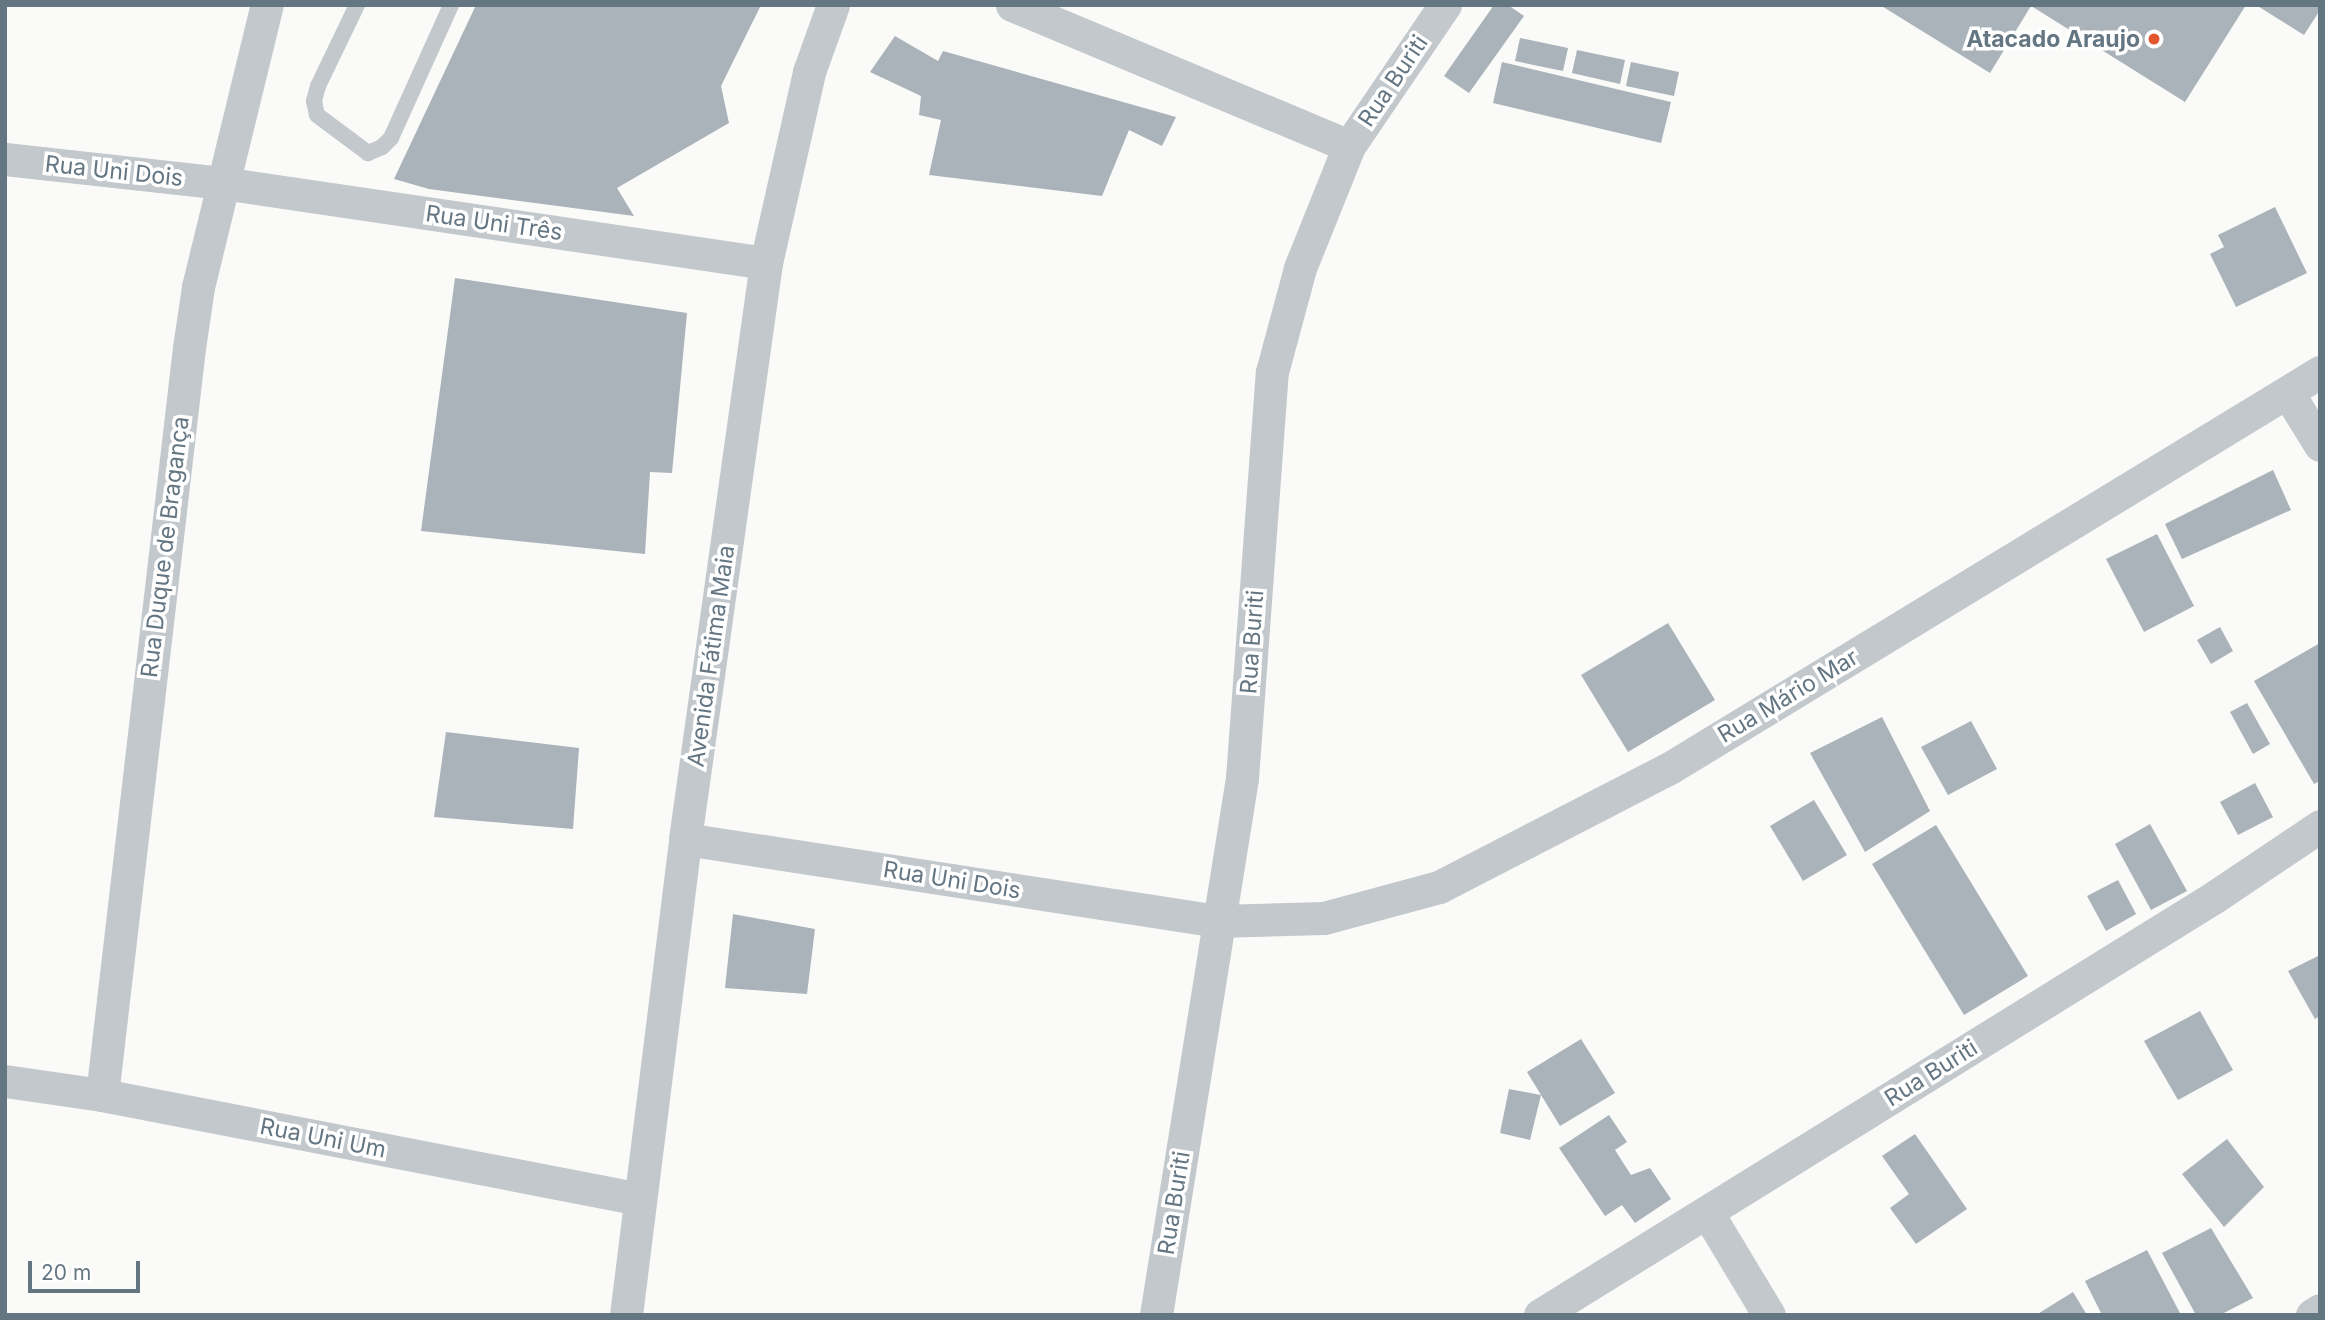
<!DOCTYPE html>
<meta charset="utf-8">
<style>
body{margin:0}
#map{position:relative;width:2325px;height:1320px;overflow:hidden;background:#fafaf8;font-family:Inter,sans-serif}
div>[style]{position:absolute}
.building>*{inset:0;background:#aab3b9}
.service>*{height:16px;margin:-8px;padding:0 8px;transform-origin:8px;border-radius:8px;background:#c3c8cc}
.minor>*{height:33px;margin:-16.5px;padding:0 16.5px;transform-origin:16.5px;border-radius:16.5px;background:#c3c8cc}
.dots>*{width:19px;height:19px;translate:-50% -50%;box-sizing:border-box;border:4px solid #fff;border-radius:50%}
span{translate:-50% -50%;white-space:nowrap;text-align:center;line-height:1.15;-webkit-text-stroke:7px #fff;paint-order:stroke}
.poi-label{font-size:23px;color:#657683;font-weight:700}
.right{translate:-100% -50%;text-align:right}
.street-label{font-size:23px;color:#657683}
.frame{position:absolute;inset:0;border:7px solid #657683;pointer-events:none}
.scale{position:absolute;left:28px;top:1261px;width:112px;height:32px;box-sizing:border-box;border:4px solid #657683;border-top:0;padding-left:9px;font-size:21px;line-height:24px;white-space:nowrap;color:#657683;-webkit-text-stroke:5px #fff;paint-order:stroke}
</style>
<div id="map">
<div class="building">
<div style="clip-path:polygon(476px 5px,761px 5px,721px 86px,729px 123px,617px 188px,634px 216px,429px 189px,394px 179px)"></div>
<div style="clip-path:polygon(1494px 5px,1508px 5px,1524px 16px,1469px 93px,1444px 76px)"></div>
<div style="clip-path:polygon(1880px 5px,2246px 5px,2185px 102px,2031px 6px,1990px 73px)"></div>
<div style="clip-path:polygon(2256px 5px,2320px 5px,2320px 10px,2304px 35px)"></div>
<div style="clip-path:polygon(895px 36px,938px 61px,943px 51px,1176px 117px,1162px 146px,1129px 130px,1102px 196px,929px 175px,941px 120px,919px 115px,921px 96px,870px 72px)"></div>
<div style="clip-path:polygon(1520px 38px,1568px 48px,1563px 71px,1515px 61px)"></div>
<div style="clip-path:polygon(1577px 50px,1625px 60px,1620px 84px,1572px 73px)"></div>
<div style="clip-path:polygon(1502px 62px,1671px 102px,1661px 143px,1493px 103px)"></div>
<div style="clip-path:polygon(1631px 62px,1679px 72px,1674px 96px,1626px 86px)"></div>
<div style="clip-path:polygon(2275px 207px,2307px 273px,2236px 307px,2210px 254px,2224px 247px,2218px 235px)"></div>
<div style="clip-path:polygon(455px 278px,687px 313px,672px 473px,650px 472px,645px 554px,421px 531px)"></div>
<div style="clip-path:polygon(2273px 470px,2291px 510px,2182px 559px,2165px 524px)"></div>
<div style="clip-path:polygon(2157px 534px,2194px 606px,2144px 632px,2106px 559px)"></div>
<div style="clip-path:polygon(1668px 623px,1715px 700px,1628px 752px,1581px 675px)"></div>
<div style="clip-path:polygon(2220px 627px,2233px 651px,2211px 664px,2197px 640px)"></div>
<div style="clip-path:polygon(2320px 643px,2320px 781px,2314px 784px,2254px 681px)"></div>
<div style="clip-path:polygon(2247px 703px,2270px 744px,2253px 754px,2230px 712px)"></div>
<div style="clip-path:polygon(1882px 717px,1930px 811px,1865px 852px,1810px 753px)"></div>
<div style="clip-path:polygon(1971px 721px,1997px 769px,1948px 795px,1921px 747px)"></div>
<div style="clip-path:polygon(446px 732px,579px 748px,573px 829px,434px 817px)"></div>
<div style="clip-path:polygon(2255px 783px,2273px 817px,2238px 835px,2220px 802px)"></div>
<div style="clip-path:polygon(1814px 800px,1847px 855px,1803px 881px,1770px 826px)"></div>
<div style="clip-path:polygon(2150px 824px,2187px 891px,2151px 910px,2115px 844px)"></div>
<div style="clip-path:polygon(1936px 825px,2028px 976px,1964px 1015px,1872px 864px)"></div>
<div style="clip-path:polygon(2118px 880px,2136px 914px,2106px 931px,2087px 896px)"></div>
<div style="clip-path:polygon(733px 914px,815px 929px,807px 994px,725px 988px)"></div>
<div style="clip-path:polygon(2320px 955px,2320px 1016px,2315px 1019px,2288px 971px)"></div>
<div style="clip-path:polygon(2200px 1011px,2233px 1070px,2178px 1100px,2144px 1041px)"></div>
<div style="clip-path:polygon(1581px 1039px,1615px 1093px,1560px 1126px,1527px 1072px)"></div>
<div style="clip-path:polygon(1509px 1089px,1541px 1095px,1530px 1140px,1500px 1133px)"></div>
<div style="clip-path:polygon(1609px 1115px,1627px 1142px,1615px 1150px,1631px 1175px,1650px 1168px,1671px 1199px,1635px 1223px,1622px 1205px,1605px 1216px,1559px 1148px)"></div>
<div style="clip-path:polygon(1915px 1134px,1967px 1209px,1916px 1244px,1890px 1208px,1909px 1194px,1882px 1156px)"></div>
<div style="clip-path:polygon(2227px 1139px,2264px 1187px,2224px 1227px,2182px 1174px)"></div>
<div style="clip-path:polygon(2211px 1228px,2253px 1298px,2220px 1315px,2196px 1315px,2162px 1253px)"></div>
<div style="clip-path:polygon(2147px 1250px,2181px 1315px,2102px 1315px,2085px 1281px)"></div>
<div style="clip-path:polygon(2073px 1292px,2087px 1315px,2036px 1315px)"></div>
</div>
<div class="service">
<div style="left:357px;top:5px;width:90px;rotate:115.7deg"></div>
<div style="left:318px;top:86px;width:16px;rotate:105deg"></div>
<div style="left:314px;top:101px;width:14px;rotate:78deg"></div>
<div style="left:317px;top:115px;width:64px;rotate:36.7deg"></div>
<div style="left:368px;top:153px;width:15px;rotate:-23deg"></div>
<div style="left:382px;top:147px;width:13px;rotate:-45deg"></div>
<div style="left:391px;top:138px;width:146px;rotate:-65.7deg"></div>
</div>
<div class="minor">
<div style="left:1012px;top:5px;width:365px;rotate:22.7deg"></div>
<div style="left:5px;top:159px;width:218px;rotate:6.3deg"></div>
<div style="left:222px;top:183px;width:550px;rotate:8.37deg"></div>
<div style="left:2288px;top:393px;width:61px;rotate:58.4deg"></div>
<div style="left:685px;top:839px;width:539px;rotate:8.75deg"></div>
<div style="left:1218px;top:921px;width:106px;rotate:-1.6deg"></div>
<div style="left:1324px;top:918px;width:119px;rotate:-15.1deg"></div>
<div style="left:1439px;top:887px;width:258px;rotate:-27.3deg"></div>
<div style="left:1668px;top:769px;width:763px;rotate:-31.34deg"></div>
<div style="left:5px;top:1081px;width:98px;rotate:8.2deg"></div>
<div style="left:102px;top:1095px;width:548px;rotate:10.94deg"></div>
<div style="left:102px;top:1095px;width:752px;rotate:-83.36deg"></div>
<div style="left:189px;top:348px;width:62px;rotate:-81.6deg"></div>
<div style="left:198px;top:287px;width:290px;rotate:-76.3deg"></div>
<div style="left:1707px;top:1212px;width:120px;rotate:59deg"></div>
<div style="left:626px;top:1315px;width:480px;rotate:-82.9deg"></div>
<div style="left:685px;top:839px;width:582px;rotate:-82deg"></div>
<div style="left:766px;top:263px;width:196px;rotate:-77.3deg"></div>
<div style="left:809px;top:72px;width:71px;rotate:-70.3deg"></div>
<div style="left:1156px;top:1315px;width:544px;rotate:-80.9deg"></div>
<div style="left:1242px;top:778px;width:407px;rotate:-85.8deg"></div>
<div style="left:1272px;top:372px;width:108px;rotate:-74.9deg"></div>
<div style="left:1300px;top:268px;width:131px;rotate:-68.1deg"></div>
<div style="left:1349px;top:146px;width:171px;rotate:-55.8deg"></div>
<div style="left:1540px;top:1315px;width:795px;rotate:-31.79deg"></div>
<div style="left:2216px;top:896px;width:125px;rotate:-33.9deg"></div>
<div style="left:2312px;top:1315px;width:9px;rotate:-32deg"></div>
</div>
<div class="dots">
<div style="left:2154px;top:39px;background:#e4572e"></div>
</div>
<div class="poi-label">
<span class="right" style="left:2140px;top:39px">Atacado Araujo</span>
</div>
<div class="street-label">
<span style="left:1393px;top:81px;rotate:-56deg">Rua Buriti</span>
<span style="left:114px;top:171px;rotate:6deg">Rua Uni Dois</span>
<span style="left:494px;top:223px;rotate:8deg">Rua Uni Três</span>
<span style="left:165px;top:547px;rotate:-83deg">Rua Duque de Bragança</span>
<span style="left:1252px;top:642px;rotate:-86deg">Rua Buriti</span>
<span style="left:711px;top:656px;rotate:-82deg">Avenida Fátima Maia</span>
<span style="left:1788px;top:696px;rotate:-31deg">Rua Mário Mar</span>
<span style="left:952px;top:880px;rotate:9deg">Rua Uni Dois</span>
<span style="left:1931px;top:1073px;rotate:-32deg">Rua Buriti</span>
<span style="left:323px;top:1138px;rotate:11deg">Rua Uni Um</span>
<span style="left:1174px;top:1203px;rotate:-81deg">Rua Buriti</span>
</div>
<div class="frame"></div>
<div class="scale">20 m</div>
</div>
